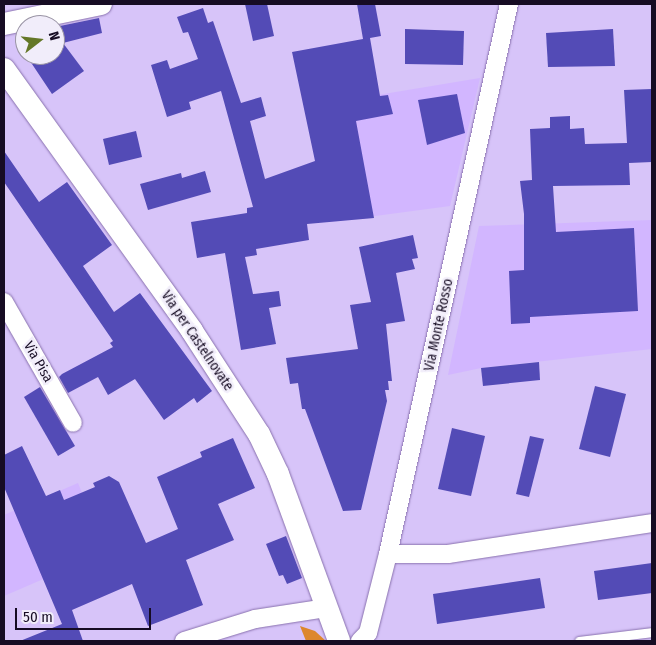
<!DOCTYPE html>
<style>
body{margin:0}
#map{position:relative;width:656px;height:645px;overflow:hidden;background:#d7c4f9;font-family:"Fira Sans Condensed",sans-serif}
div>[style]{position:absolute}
.built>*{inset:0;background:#d2b6ff}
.green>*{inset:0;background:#dd872c}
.building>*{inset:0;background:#534bb6}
.roads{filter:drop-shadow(0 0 1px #8971ae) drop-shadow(0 0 1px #8971ae)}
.service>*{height:9px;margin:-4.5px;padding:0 4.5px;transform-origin:4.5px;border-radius:4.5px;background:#fff}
.minor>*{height:18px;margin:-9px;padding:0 9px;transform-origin:9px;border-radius:9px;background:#fff}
.tertiary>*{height:22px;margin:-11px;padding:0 11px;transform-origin:11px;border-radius:11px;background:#fff}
span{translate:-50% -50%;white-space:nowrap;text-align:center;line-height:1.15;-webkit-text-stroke:5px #f1edfa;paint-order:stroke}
.street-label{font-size:14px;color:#160c23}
.frame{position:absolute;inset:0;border:5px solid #160c23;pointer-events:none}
.north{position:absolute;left:15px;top:15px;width:50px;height:50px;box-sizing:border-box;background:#f1edfa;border:1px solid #9993a4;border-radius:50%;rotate:74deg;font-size:14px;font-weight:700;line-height:20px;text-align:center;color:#160c23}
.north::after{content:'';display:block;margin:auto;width:18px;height:22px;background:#647727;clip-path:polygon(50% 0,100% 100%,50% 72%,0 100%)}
.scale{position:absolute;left:15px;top:608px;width:136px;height:22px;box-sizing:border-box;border:2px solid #160c23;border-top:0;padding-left:6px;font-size:15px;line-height:18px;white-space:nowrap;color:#160c23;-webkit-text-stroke:4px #f1edfa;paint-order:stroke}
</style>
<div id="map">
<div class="built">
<div style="clip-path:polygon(480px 78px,450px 206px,330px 222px,305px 107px)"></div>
<div style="clip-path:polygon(652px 220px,652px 349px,481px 368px,448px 375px,479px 226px)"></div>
<div style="clip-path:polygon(78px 483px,106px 552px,4px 596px,4px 515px)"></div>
</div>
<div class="green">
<div style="clip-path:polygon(300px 626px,315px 631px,326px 641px,306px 641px)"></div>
</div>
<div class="building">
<div style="clip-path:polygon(245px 4px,267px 4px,274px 36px,253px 41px)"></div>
<div style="clip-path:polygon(357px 4px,375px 4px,381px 36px,370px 38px,380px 96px,388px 95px,393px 114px,356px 121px,374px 218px,307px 224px,309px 240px,256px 249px,257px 255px,245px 257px,253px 294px,279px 291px,281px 306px,269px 308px,276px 344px,241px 350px,225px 253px,197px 258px,191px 222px,247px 213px,247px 208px,253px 207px,221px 91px,189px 102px,191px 109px,167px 117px,151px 65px,167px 60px,170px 69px,198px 59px,188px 32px,183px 33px,177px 17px,203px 8px,208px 23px,213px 21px,241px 103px,261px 97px,266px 116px,250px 121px,265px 179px,315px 161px,292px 52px,363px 39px)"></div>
<div style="clip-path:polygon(99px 18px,102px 33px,63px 43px,84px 71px,52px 94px,26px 55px,55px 55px,55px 27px)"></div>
<div style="clip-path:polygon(405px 29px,464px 31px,463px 65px,405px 64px)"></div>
<div style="clip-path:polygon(613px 29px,615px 66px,548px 67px,546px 33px)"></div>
<div style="clip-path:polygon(652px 89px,652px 162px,629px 163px,630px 185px,553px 186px,556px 232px,634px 228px,638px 311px,530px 317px,530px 323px,511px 324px,509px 271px,524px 270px,524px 214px,520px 181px,532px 180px,530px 129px,550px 128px,550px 117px,570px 116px,570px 129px,584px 128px,585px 144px,627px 143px,624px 90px)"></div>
<div style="clip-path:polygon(457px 94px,465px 133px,427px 145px,418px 100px)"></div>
<div style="clip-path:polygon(136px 131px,142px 157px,109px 165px,103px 139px)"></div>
<div style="clip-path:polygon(4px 151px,39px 202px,67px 182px,112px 245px,83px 266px,114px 312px,140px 293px,212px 391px,197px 403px,194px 398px,164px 420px,135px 379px,108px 395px,98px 377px,68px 393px,59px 377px,62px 374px,113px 347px,110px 343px,113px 341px,4px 182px)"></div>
<div style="clip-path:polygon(205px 171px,211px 192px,148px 210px,140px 184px,181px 173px,182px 178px)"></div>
<div style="clip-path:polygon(413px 235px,418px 258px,412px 259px,415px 269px,396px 273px,405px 321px,386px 324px,392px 381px,388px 381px,389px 390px,385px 390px,387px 401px,361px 510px,343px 511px,305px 409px,302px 409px,298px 383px,290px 384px,286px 358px,358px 349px,350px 305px,371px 302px,359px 247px)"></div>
<div style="clip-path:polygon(539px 362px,540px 380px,483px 386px,481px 368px)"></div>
<div style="clip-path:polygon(595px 386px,626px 394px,610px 457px,579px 449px)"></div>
<div style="clip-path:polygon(40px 387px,75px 446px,58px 456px,24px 397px)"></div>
<div style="clip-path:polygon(452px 428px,485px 436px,471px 496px,438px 489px)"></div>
<div style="clip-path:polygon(530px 436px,544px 439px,529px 497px,516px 494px)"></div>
<div style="clip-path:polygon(233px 438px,255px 488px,218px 504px,234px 540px,186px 560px,203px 605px,148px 626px,132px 584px,72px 610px,83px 641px,20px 641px,62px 624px,4px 487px,4px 455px,22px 446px,46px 496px,60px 490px,64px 500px,95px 487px,93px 483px,109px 476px,119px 482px,146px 543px,178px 529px,157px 477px,202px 457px,200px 452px)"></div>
<div style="clip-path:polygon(286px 536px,302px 578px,287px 584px,283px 575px,279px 576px,266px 544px)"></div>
<div style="clip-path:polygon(652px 563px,652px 593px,598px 600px,594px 571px)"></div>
<div style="clip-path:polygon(540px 578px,545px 608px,437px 624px,433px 594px)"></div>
</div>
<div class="roads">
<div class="service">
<div style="left:579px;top:641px;width:74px;rotate:-7deg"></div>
</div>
<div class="minor">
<div style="left:4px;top:302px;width:139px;rotate:60.3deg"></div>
<div style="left:388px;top:554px;width:60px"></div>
<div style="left:448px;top:554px;width:206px;rotate:-8.6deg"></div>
<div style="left:184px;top:641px;width:74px;rotate:-17.2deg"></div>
<div style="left:255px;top:619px;width:73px;rotate:-8.7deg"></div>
<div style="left:360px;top:641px;width:11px;rotate:-45deg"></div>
<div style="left:368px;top:633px;width:81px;rotate:-75.8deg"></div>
<div style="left:388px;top:554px;width:563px;rotate:-77.59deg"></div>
</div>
<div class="tertiary">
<div style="left:4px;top:24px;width:99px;rotate:-11.7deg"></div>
<div style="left:4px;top:69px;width:322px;rotate:54.3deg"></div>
<div style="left:192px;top:331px;width:123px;rotate:57deg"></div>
<div style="left:259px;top:434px;width:44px;rotate:64.6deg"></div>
<div style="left:278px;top:474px;width:178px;rotate:69.9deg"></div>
</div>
</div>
<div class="street-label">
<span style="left:439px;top:325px;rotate:-78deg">Via Monte Rosso</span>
<span style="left:197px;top:341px;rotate:56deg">Via per Castelnovate</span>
<span style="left:38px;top:362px;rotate:60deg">Via Pisa</span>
</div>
<div class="frame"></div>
<div class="north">N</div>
<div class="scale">50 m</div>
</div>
